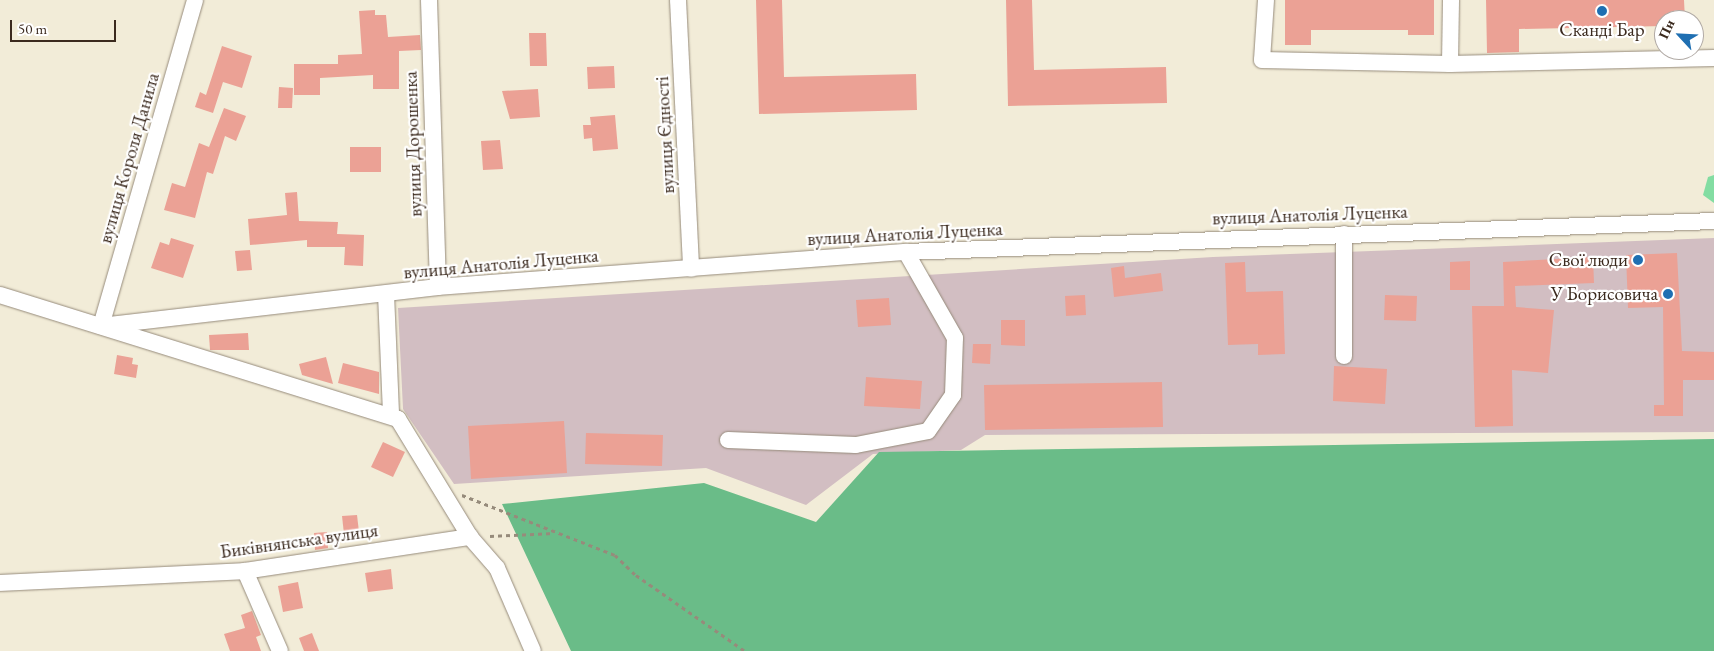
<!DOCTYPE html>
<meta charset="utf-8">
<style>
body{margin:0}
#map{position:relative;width:1714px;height:651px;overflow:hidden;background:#f2ecd8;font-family:"EB Garamond",serif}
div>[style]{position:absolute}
.industrial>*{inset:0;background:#d2bec2}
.green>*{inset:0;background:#83dda2}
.forest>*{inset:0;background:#6abc88}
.building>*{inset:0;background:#eba195}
.path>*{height:2.5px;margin-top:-1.25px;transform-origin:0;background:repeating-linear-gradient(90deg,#968b7b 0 4px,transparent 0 8px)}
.roads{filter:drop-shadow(0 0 1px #968b7b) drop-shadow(0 0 1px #968b7b)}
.minor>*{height:16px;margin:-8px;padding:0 8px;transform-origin:8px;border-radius:8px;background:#fff}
.dots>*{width:14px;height:14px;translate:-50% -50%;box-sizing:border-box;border:2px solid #fff;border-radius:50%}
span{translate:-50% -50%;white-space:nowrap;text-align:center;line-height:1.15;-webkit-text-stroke:4.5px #fff;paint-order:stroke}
.poi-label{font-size:19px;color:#3b2a1e}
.right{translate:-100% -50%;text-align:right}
.street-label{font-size:19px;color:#3b2a1e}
.north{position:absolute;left:1654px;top:10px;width:50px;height:50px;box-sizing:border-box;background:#fff;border:1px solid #b1aaa5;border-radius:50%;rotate:295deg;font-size:14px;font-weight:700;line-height:20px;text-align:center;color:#3b2a1e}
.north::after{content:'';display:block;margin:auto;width:18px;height:22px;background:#1f6fb2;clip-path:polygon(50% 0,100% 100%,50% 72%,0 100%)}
.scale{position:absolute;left:10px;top:20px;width:106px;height:22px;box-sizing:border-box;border:2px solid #3b2a1e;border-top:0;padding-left:6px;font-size:15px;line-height:18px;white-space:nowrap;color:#3b2a1e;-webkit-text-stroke:4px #fff;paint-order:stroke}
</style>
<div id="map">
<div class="industrial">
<div style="clip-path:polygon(1714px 238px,1714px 432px,985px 435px,961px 450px,873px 454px,806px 505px,706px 468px,454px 484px,403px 409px,398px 308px,1213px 257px)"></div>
</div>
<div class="green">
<div style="clip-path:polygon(1714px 175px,1714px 203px,1703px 195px,1708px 177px)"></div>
</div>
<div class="forest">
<div style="clip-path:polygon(1714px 439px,1714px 651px,571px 651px,502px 504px,704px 483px,816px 522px,879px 452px)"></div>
</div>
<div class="building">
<div style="clip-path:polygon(756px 0,782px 0,784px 77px,916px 74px,917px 110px,759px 114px)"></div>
<div style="clip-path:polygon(1006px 0,1032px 0,1034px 70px,1166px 67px,1167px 103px,1008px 106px)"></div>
<div style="clip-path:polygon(1285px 0,1434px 0,1434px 35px,1408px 35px,1408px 30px,1311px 30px,1311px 45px,1285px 45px)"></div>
<div style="clip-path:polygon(1486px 0,1684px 0,1685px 20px,1664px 20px,1664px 26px,1519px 29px,1519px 52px,1487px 53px)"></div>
<div style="clip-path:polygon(375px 10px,375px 15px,386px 15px,388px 37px,420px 35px,421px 50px,399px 51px,399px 89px,373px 89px,373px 75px,320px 78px,320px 95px,294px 95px,294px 64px,338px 64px,338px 55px,362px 54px,359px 11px)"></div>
<div style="clip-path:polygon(529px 33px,546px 33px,547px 66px,530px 66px)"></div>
<div style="clip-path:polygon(222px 46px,252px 56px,242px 88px,223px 82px,213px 113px,195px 107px,200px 92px,206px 95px)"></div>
<div style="clip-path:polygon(614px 66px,615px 88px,588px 89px,587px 67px)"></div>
<div style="clip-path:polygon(279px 87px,293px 88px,292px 108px,278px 108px)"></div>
<div style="clip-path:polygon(538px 89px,540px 117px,510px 119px,502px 91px)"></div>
<div style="clip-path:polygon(224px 108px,246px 116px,236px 141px,225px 136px,213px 174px,207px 172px,195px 218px,164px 210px,172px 183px,185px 187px,199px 143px,209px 147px)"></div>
<div style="clip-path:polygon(615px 115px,618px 149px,593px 151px,592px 138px,584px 139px,583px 125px,591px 125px,590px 117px)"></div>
<div style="clip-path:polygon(500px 140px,503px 169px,483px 170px,481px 141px)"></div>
<div style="clip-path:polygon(350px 147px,381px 147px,381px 172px,350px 172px)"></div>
<div style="clip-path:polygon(297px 192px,299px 221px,338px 222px,337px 234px,364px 235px,363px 266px,344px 265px,345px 247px,307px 247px,307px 240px,250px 245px,248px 219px,287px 215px,285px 193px)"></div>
<div style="clip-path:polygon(171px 238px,194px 245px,183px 278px,151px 268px,160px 242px,169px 245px)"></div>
<div style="clip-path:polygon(250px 250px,252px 270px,237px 271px,235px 251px)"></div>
<div style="clip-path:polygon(1677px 253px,1682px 351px,1714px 352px,1714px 380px,1683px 380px,1683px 416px,1654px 416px,1654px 405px,1664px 405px,1663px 307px,1628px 308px,1626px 255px)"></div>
<div style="clip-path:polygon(1593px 257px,1594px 283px,1515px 286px,1516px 307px,1554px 310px,1548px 373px,1512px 370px,1513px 426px,1475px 427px,1472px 306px,1504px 306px,1503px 262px)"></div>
<div style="clip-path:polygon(1470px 261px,1470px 290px,1450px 290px,1450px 262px)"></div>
<div style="clip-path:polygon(1245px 262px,1246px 292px,1283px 291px,1285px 354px,1258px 355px,1258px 344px,1228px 345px,1225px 263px)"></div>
<div style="clip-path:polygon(1124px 266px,1125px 278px,1161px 273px,1163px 291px,1114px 297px,1111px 268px)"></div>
<div style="clip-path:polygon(1085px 295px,1086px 315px,1066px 316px,1065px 296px)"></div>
<div style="clip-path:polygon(1385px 295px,1417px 296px,1416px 321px,1384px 320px)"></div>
<div style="clip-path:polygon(889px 298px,891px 325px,858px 327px,856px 300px)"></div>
<div style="clip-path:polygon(1001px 320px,1025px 320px,1025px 346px,1001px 345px)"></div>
<div style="clip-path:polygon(248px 333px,249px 350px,210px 350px,209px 335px)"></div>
<div style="clip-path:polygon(973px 344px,991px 344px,990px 364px,972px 363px)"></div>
<div style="clip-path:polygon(117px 355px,133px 358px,132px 364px,138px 365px,136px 378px,114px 374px)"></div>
<div style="clip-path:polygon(326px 357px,333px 384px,302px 375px,299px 364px)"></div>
<div style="clip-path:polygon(343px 363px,379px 372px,379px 394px,338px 383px)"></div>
<div style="clip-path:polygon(1334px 366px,1387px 369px,1385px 404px,1333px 401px)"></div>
<div style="clip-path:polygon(866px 377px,922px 381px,920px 409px,864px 406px)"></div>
<div style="clip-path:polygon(1162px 382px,1163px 427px,985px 430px,984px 385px)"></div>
<div style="clip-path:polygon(564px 421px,567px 473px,471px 479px,468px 426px)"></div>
<div style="clip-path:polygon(586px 433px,663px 435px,662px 466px,585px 464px)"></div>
<div style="clip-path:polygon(383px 442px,405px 452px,393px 477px,371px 467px)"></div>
<div style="clip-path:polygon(357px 515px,359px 532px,344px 534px,342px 516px)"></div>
<div style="clip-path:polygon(327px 532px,328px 548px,315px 550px,314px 533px)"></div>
<div style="clip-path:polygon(391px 569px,393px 589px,368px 592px,365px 573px)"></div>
<div style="clip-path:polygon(298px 582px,303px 608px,283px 612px,278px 586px)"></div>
<div style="clip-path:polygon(252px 611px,261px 635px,256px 637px,261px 651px,230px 651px,224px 634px,245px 628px,241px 615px)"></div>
<div style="clip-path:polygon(312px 633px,319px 651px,304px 651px,299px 638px)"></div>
</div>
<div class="path">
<div style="left:462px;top:495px;width:164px;rotate:21.4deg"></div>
<div style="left:615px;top:555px;width:29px;rotate:44deg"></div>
<div style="left:636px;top:575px;width:133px;rotate:34.9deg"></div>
<div style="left:490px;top:536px;width:64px;rotate:-2.7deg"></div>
</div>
<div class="roads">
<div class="minor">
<div style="left:429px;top:0;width:287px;rotate:88.2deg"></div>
<div style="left:678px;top:0;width:269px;rotate:87.2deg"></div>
<div style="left:1266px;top:0;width:60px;rotate:93.8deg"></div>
<div style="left:1262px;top:60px;width:188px;rotate:1.2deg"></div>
<div style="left:1450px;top:64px;width:264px;rotate:-1.3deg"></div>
<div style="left:1450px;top:64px;width:64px;rotate:-89.1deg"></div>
<div style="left:1344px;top:234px;width:122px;rotate:90deg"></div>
<div style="left:386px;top:294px;width:121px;rotate:87.6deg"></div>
<div style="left:0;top:295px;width:417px;rotate:17.3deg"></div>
<div style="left:398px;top:419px;width:138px;rotate:58.6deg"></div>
<div style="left:470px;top:537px;width:41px;rotate:48.9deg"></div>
<div style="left:497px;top:568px;width:90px;rotate:66.6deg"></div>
<div style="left:101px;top:326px;width:339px;rotate:-6.6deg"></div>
<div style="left:438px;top:287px;width:469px;rotate:-4.3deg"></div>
<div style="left:906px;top:252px;width:809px;rotate:-2.2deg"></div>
<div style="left:101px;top:326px;width:339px;rotate:-73.9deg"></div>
<div style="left:728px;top:440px;width:128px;rotate:2.2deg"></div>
<div style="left:856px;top:445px;width:73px;rotate:-11deg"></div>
<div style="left:928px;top:431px;width:44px;rotate:-55.2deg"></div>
<div style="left:953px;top:395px;width:57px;rotate:-88deg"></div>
<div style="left:955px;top:338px;width:99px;rotate:-119.7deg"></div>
<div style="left:245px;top:571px;width:87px;rotate:66.4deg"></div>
<div style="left:0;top:583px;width:245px;rotate:-2.8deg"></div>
<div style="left:245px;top:571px;width:228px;rotate:-8.6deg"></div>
</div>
</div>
<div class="dots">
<div style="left:1602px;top:11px;background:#1f6fb2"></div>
<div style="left:1638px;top:260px;background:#1f6fb2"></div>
<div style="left:1668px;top:294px;background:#1f6fb2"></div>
</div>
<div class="poi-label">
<span style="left:1602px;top:30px">Сканді Бар</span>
<span class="right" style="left:1628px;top:260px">Свої люди</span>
<span class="right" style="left:1658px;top:294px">У Борисовича</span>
</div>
<div class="street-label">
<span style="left:665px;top:135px;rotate:-93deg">вулиця Єдності</span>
<span style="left:413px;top:144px;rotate:-92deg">вулиця Дорошенка</span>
<span style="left:129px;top:158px;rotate:-74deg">вулиця Короля Данила</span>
<span style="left:1310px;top:215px;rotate:-2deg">вулиця Анатолія Луценка</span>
<span style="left:905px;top:234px;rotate:-3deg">вулиця Анатолія Луценка</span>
<span style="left:501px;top:264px;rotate:-5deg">вулиця Анатолія Луценка</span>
<span style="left:299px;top:541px;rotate:-8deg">Биківнянська вулиця</span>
</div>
<div class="north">Пн</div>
<div class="scale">50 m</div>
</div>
